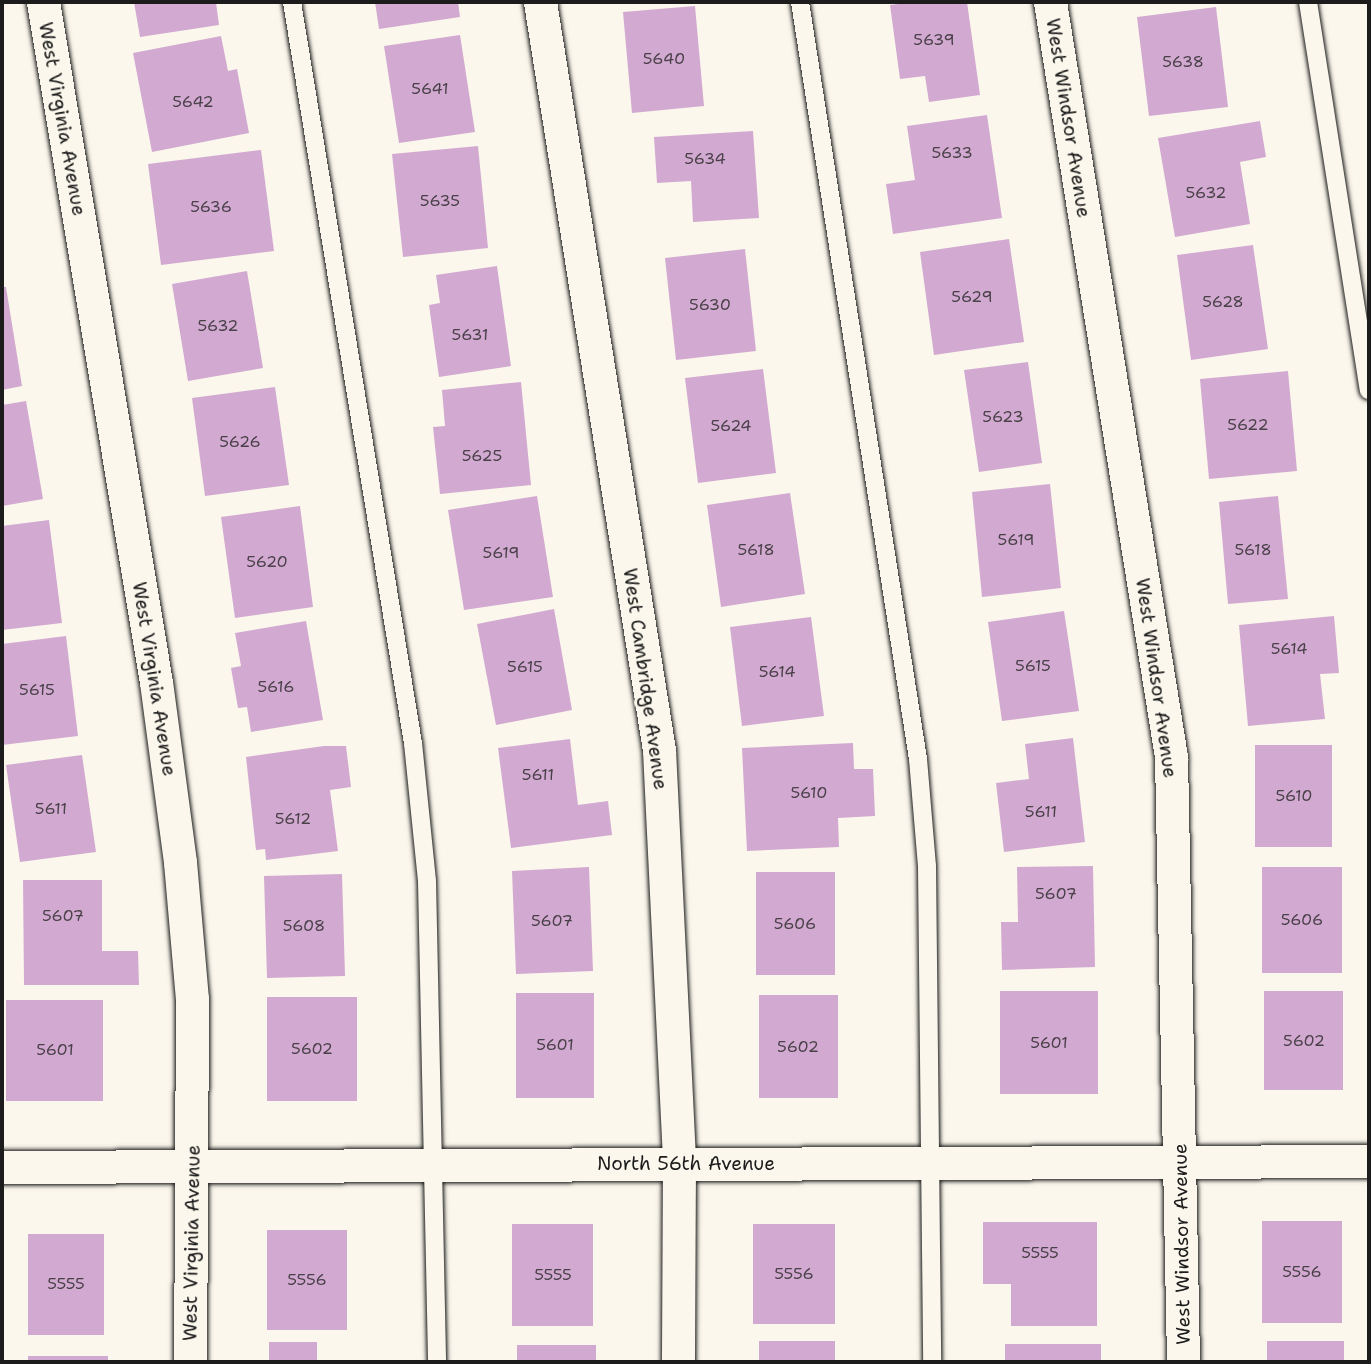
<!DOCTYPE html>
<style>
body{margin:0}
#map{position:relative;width:1371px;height:1364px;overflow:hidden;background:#fbf7ec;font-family:"Shantell Sans",sans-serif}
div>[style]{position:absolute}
.building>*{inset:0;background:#d2aad1}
.roads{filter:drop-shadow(0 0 2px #1c1c1c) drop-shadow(0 0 2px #1c1c1c)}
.service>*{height:18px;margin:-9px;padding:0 9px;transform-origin:9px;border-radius:9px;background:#fbf7ec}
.minor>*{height:33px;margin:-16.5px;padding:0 16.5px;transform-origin:16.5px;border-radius:16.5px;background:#fbf7ec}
span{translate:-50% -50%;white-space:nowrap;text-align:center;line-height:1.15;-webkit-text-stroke:6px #fbf7ec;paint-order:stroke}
.number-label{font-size:16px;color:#4a4049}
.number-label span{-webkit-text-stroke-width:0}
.street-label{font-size:19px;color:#1c1c1c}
.frame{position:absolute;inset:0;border:4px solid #1c1c1c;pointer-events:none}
</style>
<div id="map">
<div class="building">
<div style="clip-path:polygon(134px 2px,216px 2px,219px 25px,140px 37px)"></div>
<div style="clip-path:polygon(375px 2px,458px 2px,460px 17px,379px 29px)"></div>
<div style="clip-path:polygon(914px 2px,967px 2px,980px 95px,929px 102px,925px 76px,900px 79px,890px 5px)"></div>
<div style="clip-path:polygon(695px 6px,704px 106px,632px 113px,623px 12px)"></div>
<div style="clip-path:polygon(1216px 7px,1228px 107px,1149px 116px,1137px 17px)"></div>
<div style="clip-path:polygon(460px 35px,475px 132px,399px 143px,384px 46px)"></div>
<div style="clip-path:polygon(221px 36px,228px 71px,237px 69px,249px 133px,152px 152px,133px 53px)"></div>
<div style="clip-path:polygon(987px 115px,1002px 218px,893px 234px,886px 184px,915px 180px,907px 126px)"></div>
<div style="clip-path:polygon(1260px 121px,1266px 157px,1240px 162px,1250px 224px,1175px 237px,1158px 138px)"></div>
<div style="clip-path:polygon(753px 131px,759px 218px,693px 222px,691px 181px,657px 183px,654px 137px)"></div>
<div style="clip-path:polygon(478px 146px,488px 248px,403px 257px,392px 154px)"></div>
<div style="clip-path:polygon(261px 150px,274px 251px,161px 265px,148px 164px)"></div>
<div style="clip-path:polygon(1009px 239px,1024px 342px,934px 355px,920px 252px)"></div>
<div style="clip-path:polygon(1253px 245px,1268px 349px,1191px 360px,1177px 255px)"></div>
<div style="clip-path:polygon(745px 249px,756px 351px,676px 360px,665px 258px)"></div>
<div style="clip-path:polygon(497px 266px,511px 366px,439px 377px,429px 305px,440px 303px,436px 275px)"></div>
<div style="clip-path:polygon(247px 271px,263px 368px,188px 381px,172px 284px)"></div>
<div style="clip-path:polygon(2px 287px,6px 287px,22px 386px,2px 390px)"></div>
<div style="clip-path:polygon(1028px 362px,1042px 463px,979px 472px,964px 370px)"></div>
<div style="clip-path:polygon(763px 369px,776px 473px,698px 483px,685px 378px)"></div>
<div style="clip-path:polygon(1288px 371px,1297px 471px,1209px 479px,1200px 379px)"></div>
<div style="clip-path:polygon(521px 382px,531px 485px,440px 494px,433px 427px,445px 426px,442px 390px)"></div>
<div style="clip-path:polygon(275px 387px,289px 485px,205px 496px,192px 398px)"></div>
<div style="clip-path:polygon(26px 401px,43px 499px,2px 506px,2px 405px)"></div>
<div style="clip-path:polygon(1050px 484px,1061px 588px,982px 597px,972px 492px)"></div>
<div style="clip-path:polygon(790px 493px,805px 594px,721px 607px,707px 505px)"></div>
<div style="clip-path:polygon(537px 496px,553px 597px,464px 610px,448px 510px)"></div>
<div style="clip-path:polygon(1278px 496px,1288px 599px,1228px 604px,1219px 502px)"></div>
<div style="clip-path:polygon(300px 506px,313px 607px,235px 618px,221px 517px)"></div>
<div style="clip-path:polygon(49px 520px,62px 623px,2px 630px,2px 526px)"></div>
<div style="clip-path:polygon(554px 609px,572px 710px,496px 725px,477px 624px)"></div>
<div style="clip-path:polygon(1064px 611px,1079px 711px,1002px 721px,988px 622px)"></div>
<div style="clip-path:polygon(1334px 616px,1339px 673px,1320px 674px,1325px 719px,1248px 726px,1239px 625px)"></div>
<div style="clip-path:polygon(811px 617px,824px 716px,742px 726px,730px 627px)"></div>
<div style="clip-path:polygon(306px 621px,323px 720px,251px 732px,247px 707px,238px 708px,231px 668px,241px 666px,235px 633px)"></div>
<div style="clip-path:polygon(66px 636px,78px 736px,2px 745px,2px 644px)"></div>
<div style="clip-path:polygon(1073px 738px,1085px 842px,1004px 852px,996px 783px,1029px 779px,1025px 744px)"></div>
<div style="clip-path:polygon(570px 739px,578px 805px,608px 801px,612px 835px,511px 848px,498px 748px)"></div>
<div style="clip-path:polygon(853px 743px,854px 769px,873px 769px,875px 816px,838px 818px,839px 847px,747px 851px,742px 748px)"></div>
<div style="clip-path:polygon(1255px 745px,1332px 745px,1332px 847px,1255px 847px)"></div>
<div style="clip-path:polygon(324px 746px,346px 746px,351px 787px,330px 790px,338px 851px,266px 860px,265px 849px,256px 850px,246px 757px)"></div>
<div style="clip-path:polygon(82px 755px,96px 852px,20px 862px,6px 765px)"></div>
<div style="clip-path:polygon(1093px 866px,1095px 967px,1002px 970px,1001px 922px,1018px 922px,1017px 867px)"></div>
<div style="clip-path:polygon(589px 867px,593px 971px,516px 974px,512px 871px)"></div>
<div style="clip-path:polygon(1262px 867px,1342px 867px,1342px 973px,1262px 973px)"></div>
<div style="clip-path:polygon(756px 872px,835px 872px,835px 975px,756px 975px)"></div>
<div style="clip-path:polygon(342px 874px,345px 976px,267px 978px,264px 876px)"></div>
<div style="clip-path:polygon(23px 880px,102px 880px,102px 951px,138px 951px,139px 985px,24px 985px)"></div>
<div style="clip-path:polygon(1000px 991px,1098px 991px,1098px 1094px,1000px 1094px)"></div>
<div style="clip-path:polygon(1264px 991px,1343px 991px,1343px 1090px,1264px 1090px)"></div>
<div style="clip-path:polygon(516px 993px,594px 993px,594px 1098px,516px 1098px)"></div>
<div style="clip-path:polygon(759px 995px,838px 995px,838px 1098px,759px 1098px)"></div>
<div style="clip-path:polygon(267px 997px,357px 997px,357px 1101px,267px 1101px)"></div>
<div style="clip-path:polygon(6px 1000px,103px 1000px,103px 1101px,6px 1101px)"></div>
<div style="clip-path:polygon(1262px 1221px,1342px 1221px,1342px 1323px,1262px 1323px)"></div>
<div style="clip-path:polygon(983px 1222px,1097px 1222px,1097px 1326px,1011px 1326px,1011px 1284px,983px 1284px)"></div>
<div style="clip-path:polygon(512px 1224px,593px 1224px,593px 1326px,512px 1326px)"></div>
<div style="clip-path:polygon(753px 1224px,835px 1224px,835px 1324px,753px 1324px)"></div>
<div style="clip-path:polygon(267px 1230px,347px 1230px,347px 1330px,267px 1330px)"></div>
<div style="clip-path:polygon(28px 1234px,104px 1234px,104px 1335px,28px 1335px)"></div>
<div style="clip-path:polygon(759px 1341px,835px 1341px,835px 1362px,759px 1362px)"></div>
<div style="clip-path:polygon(1267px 1341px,1344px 1341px,1344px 1362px,1267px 1362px)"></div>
<div style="clip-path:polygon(269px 1342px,317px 1342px,317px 1362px,269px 1362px)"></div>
<div style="clip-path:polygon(1005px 1344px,1101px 1344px,1101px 1362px,1005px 1362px)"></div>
<div style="clip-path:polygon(517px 1345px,596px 1345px,596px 1362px,517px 1362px)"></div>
<div style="clip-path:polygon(28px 1356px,108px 1356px,108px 1362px,28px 1362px)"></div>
</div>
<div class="roads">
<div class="service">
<div style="left:292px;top:2px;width:751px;rotate:80.73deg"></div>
<div style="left:413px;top:743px;width:139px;rotate:84.2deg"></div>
<div style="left:427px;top:881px;width:481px;rotate:88.8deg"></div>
<div style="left:800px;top:2px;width:766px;rotate:81.14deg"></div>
<div style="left:918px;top:759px;width:107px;rotate:85.2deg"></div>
<div style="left:927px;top:866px;width:496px;rotate:89.4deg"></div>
<div style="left:1308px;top:2px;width:393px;rotate:81.1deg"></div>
</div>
<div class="minor">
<div style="left:43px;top:2px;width:689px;rotate:80.57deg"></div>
<div style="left:156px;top:682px;width:182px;rotate:82.4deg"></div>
<div style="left:180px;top:862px;width:138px;rotate:85deg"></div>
<div style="left:192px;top:999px;width:363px;rotate:90.3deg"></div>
<div style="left:540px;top:2px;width:757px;rotate:80.96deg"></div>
<div style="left:659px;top:750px;width:413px;rotate:87.2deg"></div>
<div style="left:679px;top:1163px;width:199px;rotate:90.3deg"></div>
<div style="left:1050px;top:2px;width:765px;rotate:80.89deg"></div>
<div style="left:1171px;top:757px;width:605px;rotate:88.86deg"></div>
<div style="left:2px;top:1167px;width:1367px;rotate:-0.25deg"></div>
</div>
</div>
<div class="number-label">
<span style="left:934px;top:40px">5639</span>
<span style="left:664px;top:59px">5640</span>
<span style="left:1183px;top:62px">5638</span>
<span style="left:430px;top:89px">5641</span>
<span style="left:193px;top:102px">5642</span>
<span style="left:952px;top:153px">5633</span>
<span style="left:705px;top:159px">5634</span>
<span style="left:1206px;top:193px">5632</span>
<span style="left:440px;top:201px">5635</span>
<span style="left:211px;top:207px">5636</span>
<span style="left:972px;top:297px">5629</span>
<span style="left:1223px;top:302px">5628</span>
<span style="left:710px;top:305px">5630</span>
<span style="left:218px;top:326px">5632</span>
<span style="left:470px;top:335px">5631</span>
<span style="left:1003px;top:417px">5623</span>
<span style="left:1248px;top:425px">5622</span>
<span style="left:731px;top:426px">5624</span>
<span style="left:240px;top:442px">5626</span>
<span style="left:482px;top:456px">5625</span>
<span style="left:1016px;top:540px">5619</span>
<span style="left:756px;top:550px">5618</span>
<span style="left:1253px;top:550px">5618</span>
<span style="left:501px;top:553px">5619</span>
<span style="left:267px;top:562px">5620</span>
<span style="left:1289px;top:649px">5614</span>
<span style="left:1033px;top:666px">5615</span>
<span style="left:525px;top:667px">5615</span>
<span style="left:777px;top:672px">5614</span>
<span style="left:276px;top:687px">5616</span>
<span style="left:37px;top:690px">5615</span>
<span style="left:538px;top:775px">5611</span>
<span style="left:809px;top:793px">5610</span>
<span style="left:1294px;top:796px">5610</span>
<span style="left:51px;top:809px">5611</span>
<span style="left:1041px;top:812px">5611</span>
<span style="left:293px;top:819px">5612</span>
<span style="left:1056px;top:894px">5607</span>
<span style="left:63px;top:916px">5607</span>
<span style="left:1302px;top:920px">5606</span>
<span style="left:552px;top:921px">5607</span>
<span style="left:795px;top:924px">5606</span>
<span style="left:304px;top:926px">5608</span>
<span style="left:1304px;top:1041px">5602</span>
<span style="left:1049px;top:1043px">5601</span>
<span style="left:555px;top:1045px">5601</span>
<span style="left:798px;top:1047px">5602</span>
<span style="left:312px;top:1049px">5602</span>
<span style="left:55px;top:1050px">5601</span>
<span style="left:1040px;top:1253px">5555</span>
<span style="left:1302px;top:1272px">5556</span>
<span style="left:794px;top:1274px">5556</span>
<span style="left:553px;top:1275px">5555</span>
<span style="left:307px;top:1280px">5556</span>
<span style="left:66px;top:1284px">5555</span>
</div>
<div class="street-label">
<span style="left:1068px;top:118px;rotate:81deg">West Windsor Avenue</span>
<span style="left:62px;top:119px;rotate:80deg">West Virginia Avenue</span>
<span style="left:1156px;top:678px;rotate:82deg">West Windsor Avenue</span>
<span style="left:154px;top:679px;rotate:81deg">West Virginia Avenue</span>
<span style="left:645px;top:679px;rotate:82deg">West Cambridge Avenue</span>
<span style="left:686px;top:1164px">North 56th Avenue</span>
<span style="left:192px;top:1243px;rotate:-89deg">West Virginia Avenue</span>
<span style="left:1182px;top:1244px;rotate:-91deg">West Windsor Avenue</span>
</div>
<div class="frame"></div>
</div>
